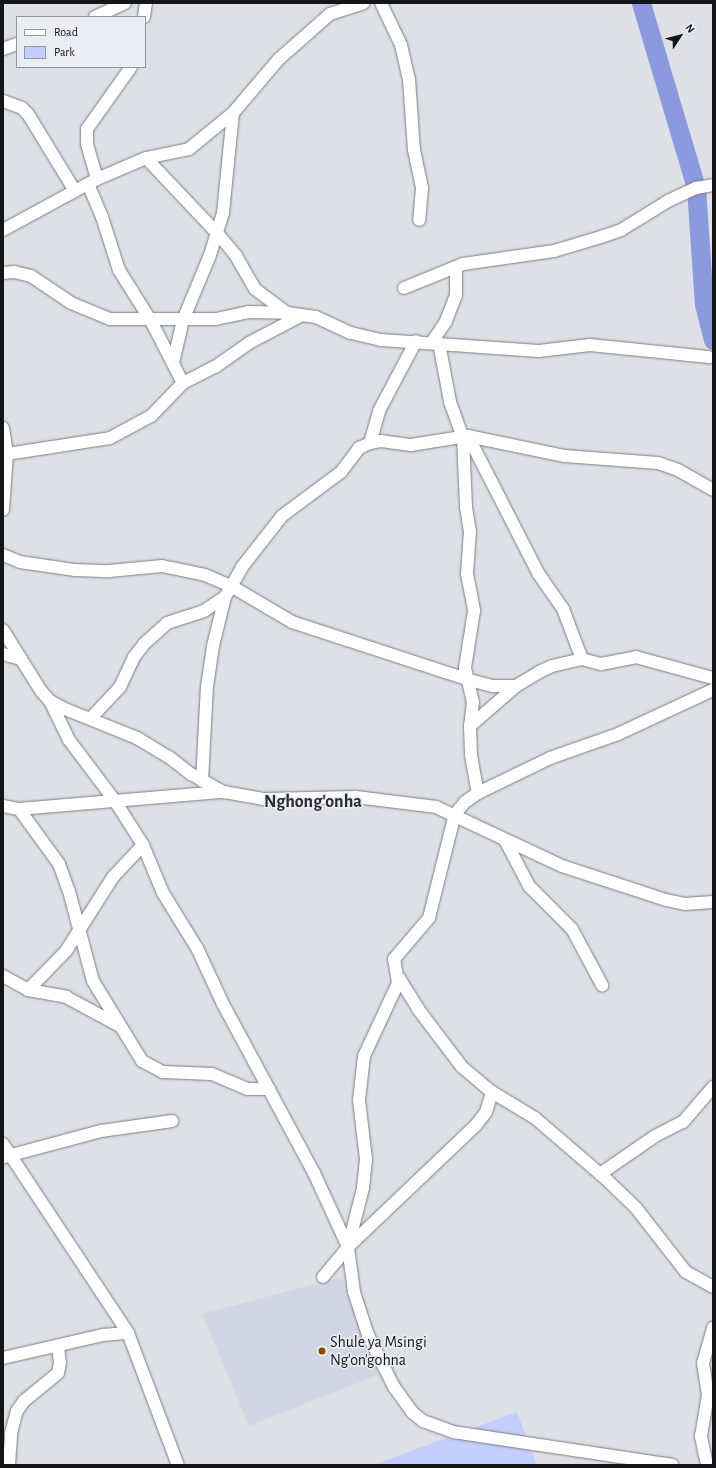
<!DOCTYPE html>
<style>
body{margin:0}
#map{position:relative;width:716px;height:1468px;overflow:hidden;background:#dee0e6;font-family:"Alegreya Sans",sans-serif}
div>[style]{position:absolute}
.built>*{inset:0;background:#d2d6e4}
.green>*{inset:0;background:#c3cefc}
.river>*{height:19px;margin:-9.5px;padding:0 9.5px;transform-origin:9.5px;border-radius:9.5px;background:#8b9adf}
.roads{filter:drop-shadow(0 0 1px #7b7c83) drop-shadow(0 0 1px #7b7c83)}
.minor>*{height:12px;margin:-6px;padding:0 6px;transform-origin:6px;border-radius:6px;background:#fff}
.dots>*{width:11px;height:11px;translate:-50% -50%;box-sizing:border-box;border:2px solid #ebedf4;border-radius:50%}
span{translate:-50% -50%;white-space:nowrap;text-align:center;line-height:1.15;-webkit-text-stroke:3px #ebedf4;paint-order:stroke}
.poi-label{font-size:16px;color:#151518}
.left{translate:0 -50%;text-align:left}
.quarter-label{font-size:18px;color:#2a2c31;font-weight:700}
.frame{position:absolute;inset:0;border:4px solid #151518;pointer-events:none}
.legend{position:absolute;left:16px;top:16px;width:130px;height:52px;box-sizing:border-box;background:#ebedf4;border:1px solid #95979c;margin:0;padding:5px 7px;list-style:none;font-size:12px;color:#151518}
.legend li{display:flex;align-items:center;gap:8px;height:20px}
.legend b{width:20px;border:1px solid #95979c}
.north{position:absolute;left:660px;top:16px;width:40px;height:40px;-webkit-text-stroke:3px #ebedf4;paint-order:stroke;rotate:54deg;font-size:11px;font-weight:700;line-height:16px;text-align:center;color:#151518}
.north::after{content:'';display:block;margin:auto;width:14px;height:18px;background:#151518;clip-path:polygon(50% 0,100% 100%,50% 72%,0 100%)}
</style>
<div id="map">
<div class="built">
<div style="clip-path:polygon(341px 1277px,378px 1375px,249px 1426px,202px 1314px)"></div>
</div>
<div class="green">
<div style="clip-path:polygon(517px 1412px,537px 1465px,373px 1465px)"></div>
</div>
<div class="river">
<div style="left:641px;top:3px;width:193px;rotate:73.4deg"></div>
<div style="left:696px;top:188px;width:116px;rotate:86.1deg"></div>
<div style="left:704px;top:304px;width:37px;rotate:76deg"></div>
</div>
<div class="roads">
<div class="minor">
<div style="left:381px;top:3px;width:47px;rotate:64.5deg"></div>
<div style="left:401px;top:45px;width:35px;rotate:77deg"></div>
<div style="left:409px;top:79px;width:71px;rotate:86deg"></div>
<div style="left:414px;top:150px;width:39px;rotate:78deg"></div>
<div style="left:422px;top:188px;width:32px;rotate:95deg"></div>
<div style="left:95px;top:17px;width:33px;rotate:-25deg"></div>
<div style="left:144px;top:17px;width:14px;rotate:-82deg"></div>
<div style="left:3px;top:49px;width:15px;rotate:-20deg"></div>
<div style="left:3px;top:101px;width:20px;rotate:20deg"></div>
<div style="left:22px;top:108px;width:8px;rotate:45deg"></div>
<div style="left:28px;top:114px;width:90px;rotate:58.6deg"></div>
<div style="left:146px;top:158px;width:103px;rotate:46.6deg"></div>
<div style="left:217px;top:233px;width:30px;rotate:50deg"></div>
<div style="left:236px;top:256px;width:38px;rotate:60deg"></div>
<div style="left:255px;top:289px;width:40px;rotate:37deg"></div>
<div style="left:97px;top:179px;width:37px;rotate:-106deg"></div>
<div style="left:87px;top:143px;width:14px;rotate:-90deg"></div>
<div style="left:87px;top:129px;width:76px;rotate:-54.6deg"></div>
<div style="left:88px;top:184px;width:36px;rotate:67deg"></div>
<div style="left:102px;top:217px;width:56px;rotate:72.2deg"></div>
<div style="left:119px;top:270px;width:60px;rotate:57.9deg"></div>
<div style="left:151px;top:321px;width:70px;rotate:62.7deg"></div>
<div style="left:3px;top:230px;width:107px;rotate:-28.5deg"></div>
<div style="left:97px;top:179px;width:53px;rotate:-23.2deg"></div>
<div style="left:146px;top:158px;width:44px;rotate:-11.8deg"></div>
<div style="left:189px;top:149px;width:57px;rotate:-39.3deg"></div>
<div style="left:233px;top:113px;width:71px;rotate:-49.6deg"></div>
<div style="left:279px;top:59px;width:68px;rotate:-41.4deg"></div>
<div style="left:330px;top:14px;width:35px;rotate:-18deg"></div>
<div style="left:3px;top:273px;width:11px;rotate:-5deg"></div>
<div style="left:14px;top:272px;width:17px;rotate:13deg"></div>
<div style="left:31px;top:276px;width:48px;rotate:34deg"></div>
<div style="left:71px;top:303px;width:42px;rotate:22.3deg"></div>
<div style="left:110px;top:319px;width:106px"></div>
<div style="left:216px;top:319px;width:33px;rotate:-12deg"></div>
<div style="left:248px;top:312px;width:39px;rotate:1deg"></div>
<div style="left:287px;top:313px;width:29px;rotate:8deg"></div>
<div style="left:316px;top:317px;width:38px;rotate:25deg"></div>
<div style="left:351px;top:333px;width:31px;rotate:13deg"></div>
<div style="left:381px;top:340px;width:158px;rotate:4deg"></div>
<div style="left:539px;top:351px;width:51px;rotate:-6.7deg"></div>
<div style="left:590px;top:345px;width:120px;rotate:5.8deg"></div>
<div style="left:404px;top:288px;width:64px;rotate:-22.1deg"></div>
<div style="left:463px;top:264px;width:92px;rotate:-8.1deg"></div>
<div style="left:554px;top:251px;width:49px;rotate:-16.6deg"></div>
<div style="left:601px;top:237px;width:21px;rotate:-19deg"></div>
<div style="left:621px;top:230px;width:57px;rotate:-31.5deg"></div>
<div style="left:670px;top:200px;width:29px;rotate:-25deg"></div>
<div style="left:696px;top:188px;width:17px;rotate:-10deg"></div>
<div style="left:432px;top:342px;width:25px;rotate:-56deg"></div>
<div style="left:446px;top:321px;width:28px;rotate:-69deg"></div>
<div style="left:456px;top:295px;width:28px;rotate:-90deg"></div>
<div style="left:439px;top:343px;width:60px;rotate:79.4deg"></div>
<div style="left:450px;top:402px;width:37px;rotate:70deg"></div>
<div style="left:463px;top:437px;width:70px;rotate:87.5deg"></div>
<div style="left:466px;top:507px;width:24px;rotate:81deg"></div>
<div style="left:470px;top:531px;width:43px;rotate:94deg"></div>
<div style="left:467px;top:574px;width:38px;rotate:79deg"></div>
<div style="left:474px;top:611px;width:58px;rotate:99deg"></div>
<div style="left:465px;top:668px;width:35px;rotate:77deg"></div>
<div style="left:473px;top:702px;width:24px;rotate:97deg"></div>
<div style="left:470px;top:726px;width:29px;rotate:88deg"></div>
<div style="left:471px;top:755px;width:39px;rotate:80deg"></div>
<div style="left:173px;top:363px;width:44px;rotate:-76.9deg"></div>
<div style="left:183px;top:320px;width:70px;rotate:-67.4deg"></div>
<div style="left:210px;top:255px;width:44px;rotate:-72.8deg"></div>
<div style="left:223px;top:213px;width:100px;rotate:-84.3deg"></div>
<div style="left:3px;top:428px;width:26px;rotate:81deg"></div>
<div style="left:7px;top:454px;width:56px;rotate:94.1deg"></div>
<div style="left:468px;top:436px;width:154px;rotate:62.9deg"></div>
<div style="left:538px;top:573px;width:44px;rotate:55.2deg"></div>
<div style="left:563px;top:609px;width:53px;rotate:69.2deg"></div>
<div style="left:582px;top:659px;width:20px;rotate:15deg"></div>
<div style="left:601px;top:664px;width:36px;rotate:-11deg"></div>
<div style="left:636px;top:657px;width:80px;rotate:15.3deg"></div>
<div style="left:370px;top:443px;width:11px;rotate:-10deg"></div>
<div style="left:381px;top:441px;width:30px;rotate:8deg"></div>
<div style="left:411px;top:445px;width:58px;rotate:-9deg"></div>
<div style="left:468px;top:436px;width:99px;rotate:11.7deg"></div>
<div style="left:565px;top:456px;width:93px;rotate:4.3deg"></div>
<div style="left:658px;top:463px;width:21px;rotate:19deg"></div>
<div style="left:678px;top:470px;width:40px;rotate:29.7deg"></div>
<div style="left:7px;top:454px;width:104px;rotate:-8.8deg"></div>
<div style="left:110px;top:438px;width:47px;rotate:-28.2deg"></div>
<div style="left:151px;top:416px;width:46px;rotate:-45.9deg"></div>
<div style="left:183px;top:383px;width:36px;rotate:-27deg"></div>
<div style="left:215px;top:367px;width:42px;rotate:-35.2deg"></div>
<div style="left:249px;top:343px;width:60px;rotate:-27.8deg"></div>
<div style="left:3px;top:555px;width:18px;rotate:22deg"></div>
<div style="left:20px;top:562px;width:56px;rotate:8.3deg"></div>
<div style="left:75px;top:570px;width:34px;rotate:2deg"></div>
<div style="left:109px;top:571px;width:53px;rotate:-5.4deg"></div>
<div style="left:162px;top:566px;width:44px;rotate:11.8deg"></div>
<div style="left:205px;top:575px;width:28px;rotate:23deg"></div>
<div style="left:231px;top:586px;width:71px;rotate:30.5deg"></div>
<div style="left:292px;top:622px;width:183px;rotate:18.1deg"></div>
<div style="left:466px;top:679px;width:27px;rotate:15deg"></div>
<div style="left:492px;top:686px;width:24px"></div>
<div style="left:3px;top:630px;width:72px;rotate:58.1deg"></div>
<div style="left:41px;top:691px;width:13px;rotate:48deg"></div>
<div style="left:50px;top:701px;width:17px;rotate:28deg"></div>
<div style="left:65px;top:709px;width:78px;rotate:21.9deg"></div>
<div style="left:137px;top:738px;width:37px;rotate:31deg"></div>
<div style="left:169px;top:757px;width:28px;rotate:38deg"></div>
<div style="left:191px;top:774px;width:38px;rotate:29deg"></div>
<div style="left:224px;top:792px;width:41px;rotate:9.9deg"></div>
<div style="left:264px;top:799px;width:92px;rotate:-1.2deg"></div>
<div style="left:356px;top:797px;width:81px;rotate:7.1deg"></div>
<div style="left:436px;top:807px;width:139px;rotate:25.1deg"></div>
<div style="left:562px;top:866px;width:109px;rotate:18.1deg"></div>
<div style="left:666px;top:900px;width:19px;rotate:12deg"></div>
<div style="left:685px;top:904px;width:28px;rotate:-4deg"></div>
<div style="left:3px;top:654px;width:19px;rotate:16deg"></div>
<div style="left:50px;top:701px;width:43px;rotate:64deg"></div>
<div style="left:69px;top:740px;width:76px;rotate:53deg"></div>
<div style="left:115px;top:801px;width:52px;rotate:57.5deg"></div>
<div style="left:143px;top:845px;width:52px;rotate:67.4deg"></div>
<div style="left:163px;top:893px;width:65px;rotate:58.3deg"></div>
<div style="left:197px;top:948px;width:62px;rotate:65.1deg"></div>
<div style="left:223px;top:1004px;width:192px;rotate:61.7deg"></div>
<div style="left:314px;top:1173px;width:81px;rotate:65.3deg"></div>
<div style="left:348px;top:1247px;width:45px;rotate:82.4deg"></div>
<div style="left:354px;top:1292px;width:45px;rotate:72deg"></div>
<div style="left:368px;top:1335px;width:58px;rotate:63.4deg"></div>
<div style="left:394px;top:1387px;width:32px;rotate:54deg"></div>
<div style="left:413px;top:1413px;width:13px;rotate:39deg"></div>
<div style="left:423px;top:1421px;width:32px;rotate:20deg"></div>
<div style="left:453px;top:1432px;width:222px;rotate:8.5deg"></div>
<div style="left:91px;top:718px;width:42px;rotate:-46.9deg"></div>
<div style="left:120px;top:687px;width:33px;rotate:-65deg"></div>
<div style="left:134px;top:657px;width:16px;rotate:-52deg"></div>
<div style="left:144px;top:644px;width:31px;rotate:-42deg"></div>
<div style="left:167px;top:623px;width:39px;rotate:-18deg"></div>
<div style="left:204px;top:611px;width:25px;rotate:-34deg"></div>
<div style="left:225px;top:597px;width:34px;rotate:-60deg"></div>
<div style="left:242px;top:567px;width:65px;rotate:-51.9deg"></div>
<div style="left:282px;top:516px;width:74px;rotate:-36.7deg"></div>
<div style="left:341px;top:472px;width:30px;rotate:-53deg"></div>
<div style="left:359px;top:448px;width:12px;rotate:-24deg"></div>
<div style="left:370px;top:443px;width:33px;rotate:-74deg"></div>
<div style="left:379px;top:411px;width:79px;rotate:-62.1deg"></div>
<div style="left:470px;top:726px;width:61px;rotate:-41deg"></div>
<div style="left:516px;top:686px;width:27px;rotate:-31deg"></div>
<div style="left:539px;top:672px;width:14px;rotate:-25deg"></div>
<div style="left:552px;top:666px;width:31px;rotate:-13deg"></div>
<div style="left:202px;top:781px;width:94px;rotate:-87deg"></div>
<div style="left:207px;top:687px;width:41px;rotate:-81.7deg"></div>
<div style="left:213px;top:646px;width:50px;rotate:-76.2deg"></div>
<div style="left:3px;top:806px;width:16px;rotate:11deg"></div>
<div style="left:19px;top:809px;width:205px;rotate:-4.8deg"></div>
<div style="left:19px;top:809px;width:68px;rotate:54deg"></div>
<div style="left:59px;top:864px;width:29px;rotate:70deg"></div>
<div style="left:69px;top:891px;width:93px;rotate:75.1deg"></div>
<div style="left:93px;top:981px;width:94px;rotate:58.5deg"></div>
<div style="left:142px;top:1061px;width:24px;rotate:28deg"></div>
<div style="left:163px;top:1072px;width:49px;rotate:2.3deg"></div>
<div style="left:212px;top:1074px;width:38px;rotate:23deg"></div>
<div style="left:247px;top:1089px;width:22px"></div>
<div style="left:505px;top:840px;width:52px;rotate:62.4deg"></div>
<div style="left:529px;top:886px;width:61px;rotate:45deg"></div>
<div style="left:572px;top:929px;width:64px;rotate:61.8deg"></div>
<div style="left:3px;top:976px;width:29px;rotate:29deg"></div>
<div style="left:28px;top:990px;width:39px;rotate:10deg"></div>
<div style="left:66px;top:997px;width:59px;rotate:28.3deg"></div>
<div style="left:399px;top:978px;width:36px;rotate:58deg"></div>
<div style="left:418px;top:1009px;width:73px;rotate:52.8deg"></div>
<div style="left:462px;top:1067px;width:39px;rotate:40deg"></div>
<div style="left:492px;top:1092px;width:50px;rotate:31.2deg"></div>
<div style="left:535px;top:1118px;width:94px;rotate:40.7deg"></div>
<div style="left:606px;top:1179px;width:42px;rotate:44deg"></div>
<div style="left:636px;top:1208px;width:81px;rotate:52deg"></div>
<div style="left:686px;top:1272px;width:31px;rotate:29deg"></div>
<div style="left:28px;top:990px;width:54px;rotate:-45.7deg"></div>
<div style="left:66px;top:951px;width:88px;rotate:-57.6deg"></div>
<div style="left:113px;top:877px;width:44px;rotate:-46.8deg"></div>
<div style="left:3px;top:1144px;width:227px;rotate:56.5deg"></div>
<div style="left:128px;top:1333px;width:141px;rotate:69.3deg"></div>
<div style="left:4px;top:1157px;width:100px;rotate:-15deg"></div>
<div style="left:101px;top:1131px;width:72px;rotate:-8deg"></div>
<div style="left:600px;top:1174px;width:67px;rotate:-34.6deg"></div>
<div style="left:655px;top:1136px;width:31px;rotate:-27deg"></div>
<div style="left:683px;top:1122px;width:46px;rotate:-49.4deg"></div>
<div style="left:348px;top:1247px;width:177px;rotate:-43.6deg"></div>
<div style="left:476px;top:1125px;width:16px;rotate:-52deg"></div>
<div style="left:486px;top:1112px;width:21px;rotate:-73deg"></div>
<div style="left:323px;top:1277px;width:39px;rotate:-50deg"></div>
<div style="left:348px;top:1247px;width:61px;rotate:-75.7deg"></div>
<div style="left:363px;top:1188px;width:29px;rotate:-84deg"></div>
<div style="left:366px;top:1159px;width:59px;rotate:-96.8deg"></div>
<div style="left:359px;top:1100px;width:44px;rotate:-83.5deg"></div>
<div style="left:364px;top:1056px;width:81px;rotate:-65deg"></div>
<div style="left:398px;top:983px;width:24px;rotate:-99deg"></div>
<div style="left:394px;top:959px;width:54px;rotate:-49.5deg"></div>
<div style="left:429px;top:918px;width:107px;rotate:-76deg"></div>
<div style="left:455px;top:814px;width:16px;rotate:-50deg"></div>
<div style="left:465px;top:802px;width:16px;rotate:-35deg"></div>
<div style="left:478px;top:793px;width:80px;rotate:-25.9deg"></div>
<div style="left:550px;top:758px;width:72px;rotate:-19.4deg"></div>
<div style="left:618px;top:734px;width:105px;rotate:-24.9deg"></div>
<div style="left:3px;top:1358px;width:103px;rotate:-13deg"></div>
<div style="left:103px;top:1335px;width:25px;rotate:-5deg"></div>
<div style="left:9px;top:1465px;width:32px;rotate:-86deg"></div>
<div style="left:11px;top:1433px;width:23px;rotate:-75deg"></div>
<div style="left:17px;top:1411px;width:12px;rotate:-55deg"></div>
<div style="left:24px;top:1401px;width:44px;rotate:-39.5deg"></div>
<div style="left:58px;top:1373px;width:10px;rotate:-79deg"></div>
<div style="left:60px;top:1363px;width:17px;rotate:-97deg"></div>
<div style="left:707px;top:1465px;width:30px;rotate:-102deg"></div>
<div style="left:701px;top:1436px;width:42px;rotate:-80.3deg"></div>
<div style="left:708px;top:1395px;width:32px;rotate:-99deg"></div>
<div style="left:703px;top:1363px;width:37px;rotate:-74deg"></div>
</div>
</div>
<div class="dots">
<div style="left:322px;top:1351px;background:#844c00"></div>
</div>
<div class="poi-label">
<span class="left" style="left:330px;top:1351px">Shule ya Msingi<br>Ng'on'gohna</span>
</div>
<div class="quarter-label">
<span style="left:313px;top:802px">Nghong'onha</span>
</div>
<div class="frame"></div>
<ul class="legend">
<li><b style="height:5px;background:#fff"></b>Road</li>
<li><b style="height:11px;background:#c3cefc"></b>Park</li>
</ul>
<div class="north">N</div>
</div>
